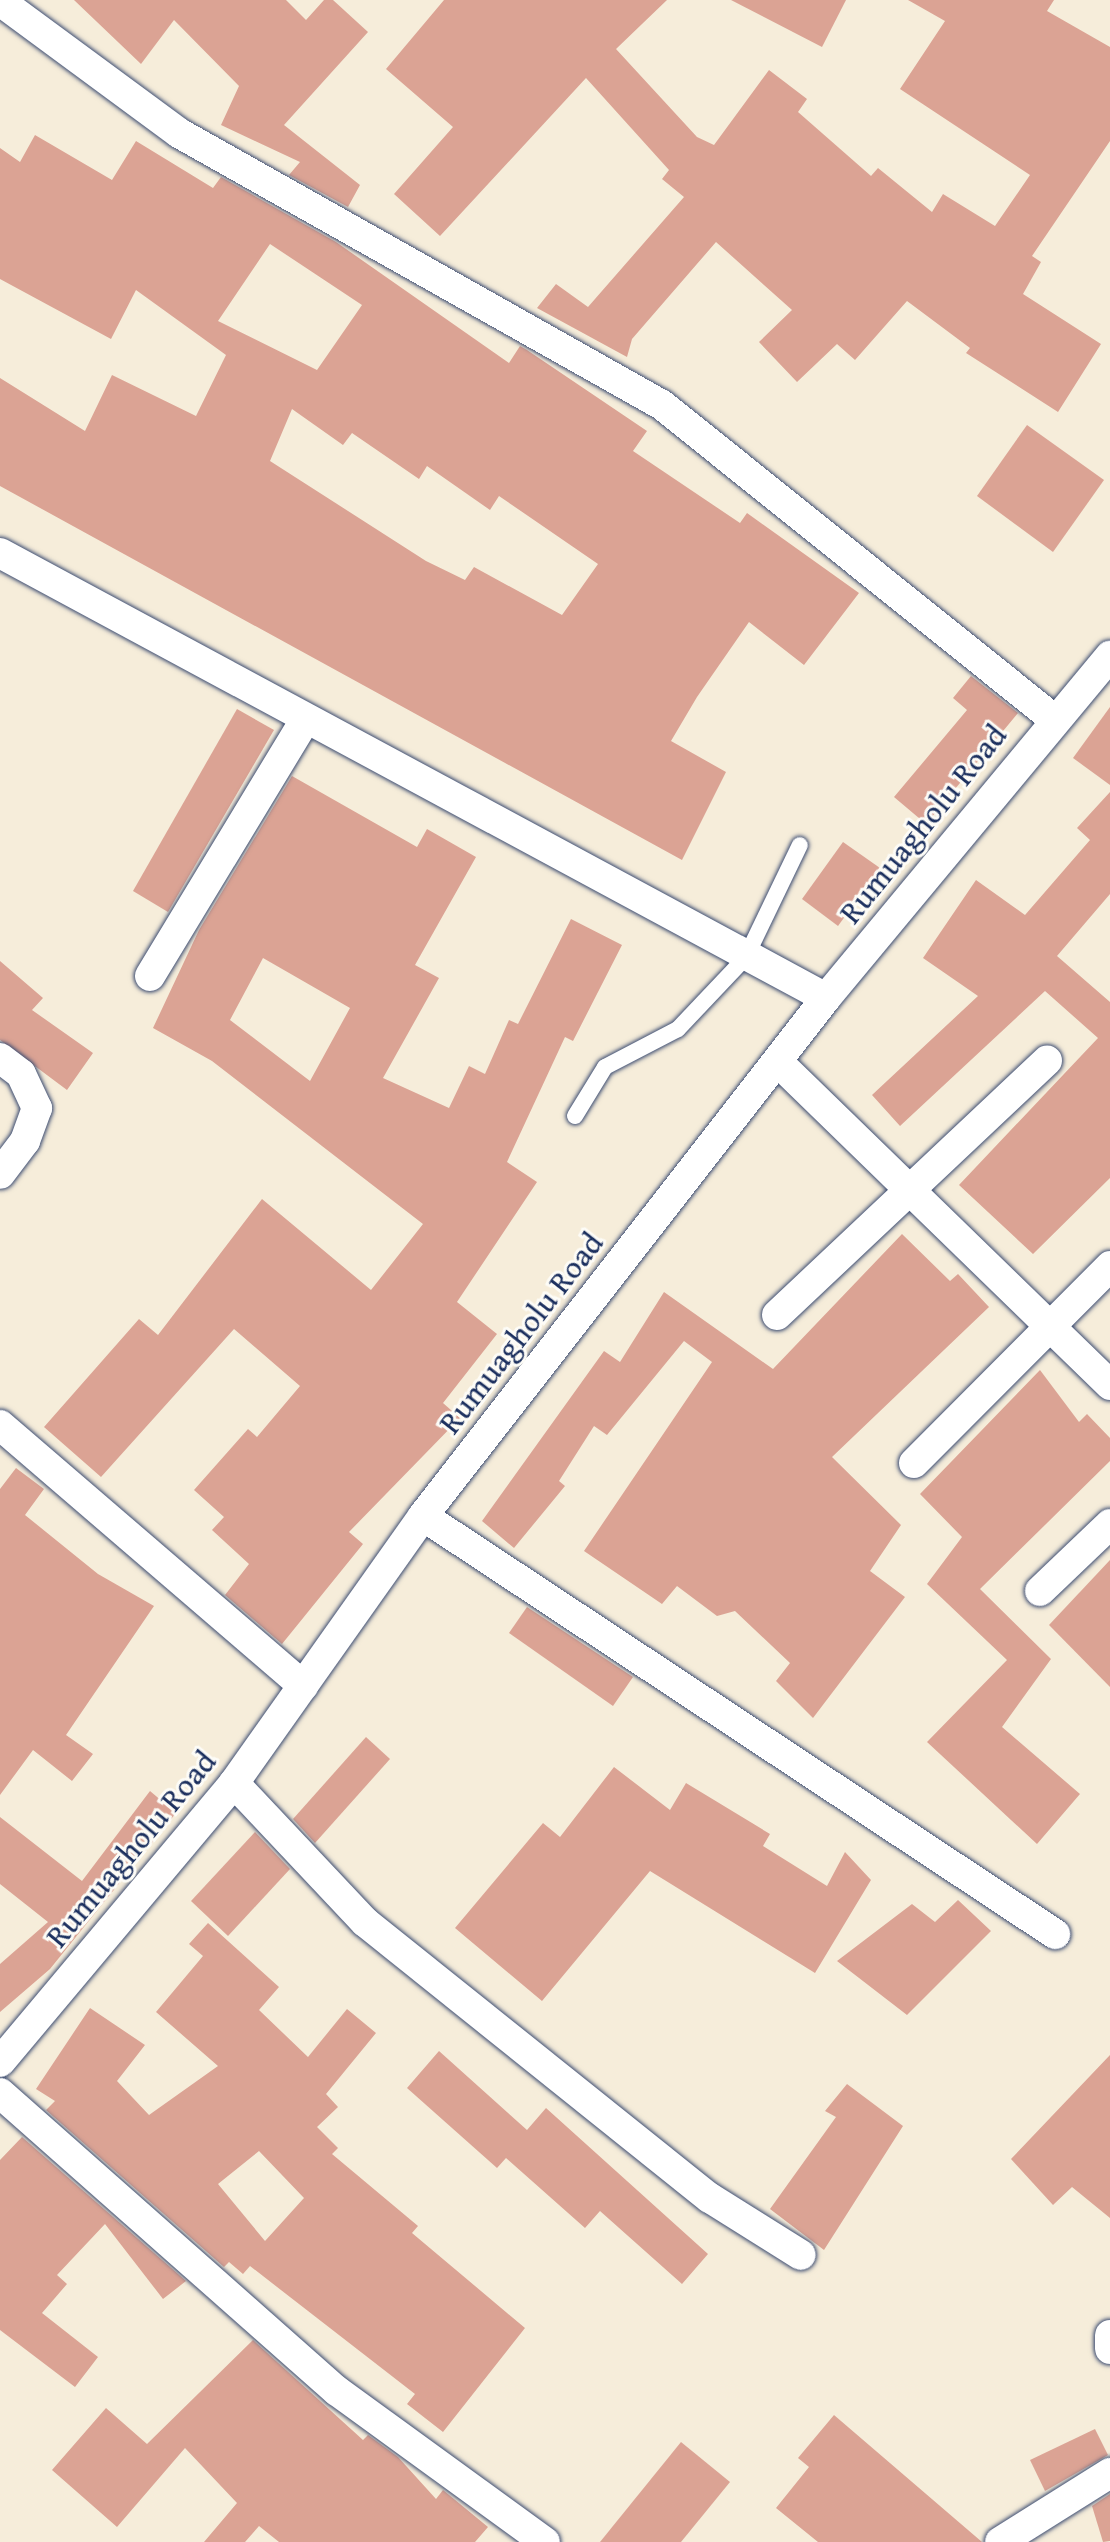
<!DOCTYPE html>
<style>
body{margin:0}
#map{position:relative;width:1110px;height:2542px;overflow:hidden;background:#f6edda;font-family:"Gentium Book Plus",serif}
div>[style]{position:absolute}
.building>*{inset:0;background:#dba394}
.roads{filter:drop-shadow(0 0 2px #3c4c71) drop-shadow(0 0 2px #3c4c71)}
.lane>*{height:16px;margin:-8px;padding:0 8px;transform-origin:8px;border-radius:8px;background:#fff}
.street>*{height:30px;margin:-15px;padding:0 15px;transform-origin:15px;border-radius:15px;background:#fff}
span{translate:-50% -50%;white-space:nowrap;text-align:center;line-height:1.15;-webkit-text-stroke:6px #fdfcf7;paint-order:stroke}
.street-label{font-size:32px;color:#1b2f5e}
</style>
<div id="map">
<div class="building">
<div style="clip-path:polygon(74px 0,286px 0,306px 20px,324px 0,333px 0,368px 32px,284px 125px,360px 185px,348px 207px,289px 175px,300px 162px,221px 125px,239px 86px,174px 20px,141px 64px)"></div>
<div style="clip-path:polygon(444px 0,667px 0,616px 49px,697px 137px,714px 145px,769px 70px,807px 99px,798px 112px,871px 176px,878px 168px,932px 212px,943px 194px,995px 226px,1030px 175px,900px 89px,945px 21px,908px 0,1054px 0,1047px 11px,1110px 47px,1110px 141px,1032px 256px,1041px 262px,1023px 294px,1101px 344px,1058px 412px,966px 353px,970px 348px,907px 301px,855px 360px,837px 344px,797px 382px,759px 342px,792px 310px,716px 242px,632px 339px,627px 357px,537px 308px,556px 284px,588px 307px,684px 197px,662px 179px,669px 170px,586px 78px,440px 236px,394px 194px,453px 127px,386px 69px)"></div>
<div style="clip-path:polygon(731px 0,846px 0,822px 47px)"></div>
<div style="clip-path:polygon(evenodd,35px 135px,112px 180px,136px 141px,213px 188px,221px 177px,336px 242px,509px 363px,520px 346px,527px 350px,647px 431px,633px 451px,740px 523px,747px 513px,859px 593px,804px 665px,749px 622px,697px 697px,671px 741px,726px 772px,682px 860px,0 486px,0 378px,85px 431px,112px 375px,196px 416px,226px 355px,136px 290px,111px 339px,0 279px,0 148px,20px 162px,35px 135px,270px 244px,362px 305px,317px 370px,218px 321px,270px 244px,35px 135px,292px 409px,343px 445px,352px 433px,419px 479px,427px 466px,490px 510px,499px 496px,598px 564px,562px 615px,474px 567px,465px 580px,426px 561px,270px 461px,292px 409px)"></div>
<div style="clip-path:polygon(1027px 425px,1104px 480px,1053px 552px,977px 496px)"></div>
<div style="clip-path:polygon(971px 676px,1018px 713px,926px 824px,894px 797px,967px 710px,953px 698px)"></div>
<div style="clip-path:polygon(1110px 707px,1110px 785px,1073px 758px)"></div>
<div style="clip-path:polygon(237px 709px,274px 730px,168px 912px,133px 891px)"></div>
<div style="clip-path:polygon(evenodd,292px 776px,417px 847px,427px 829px,476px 857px,415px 965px,439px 978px,383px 1078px,449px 1108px,469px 1066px,485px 1074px,509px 1020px,518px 1024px,571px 919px,622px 945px,573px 1041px,565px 1037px,507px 1162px,537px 1182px,457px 1302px,497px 1334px,443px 1403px,460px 1418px,349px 1532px,363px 1544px,282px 1644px,225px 1595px,249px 1564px,212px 1530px,224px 1517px,194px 1490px,248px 1429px,257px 1437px,300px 1386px,234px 1329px,101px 1477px,44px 1427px,139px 1319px,158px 1335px,262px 1199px,371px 1290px,423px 1224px,212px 1061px,153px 1028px,199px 930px,292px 776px,263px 958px,350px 1008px,310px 1081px,230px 1020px,263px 958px)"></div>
<div style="clip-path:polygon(1110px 792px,1110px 894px,1057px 956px,1110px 1002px,1110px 1178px,1033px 1254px,959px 1185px,1098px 1038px,1045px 991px,900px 1126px,872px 1095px,978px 996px,923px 958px,976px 880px,1025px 915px,1090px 840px,1077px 828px)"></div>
<div style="clip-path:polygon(843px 842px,880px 868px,838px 926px,802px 899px)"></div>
<div style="clip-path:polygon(0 961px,43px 998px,32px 1010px,93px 1053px,67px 1090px,0 1040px)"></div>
<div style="clip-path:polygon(902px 1234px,950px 1281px,958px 1274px,989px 1307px,832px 1457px,901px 1525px,870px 1571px,905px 1597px,813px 1718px,776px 1681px,790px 1663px,735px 1611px,717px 1616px,677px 1586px,662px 1604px,584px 1551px,712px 1362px,684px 1341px,607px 1435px,594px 1426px,559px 1481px,565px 1486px,514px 1548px,482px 1521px,604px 1351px,620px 1362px,664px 1292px,773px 1369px)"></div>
<div style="clip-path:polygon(1040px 1370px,1079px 1422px,1087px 1414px,1110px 1438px,1110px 1461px,980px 1589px,1051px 1659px,1002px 1727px,1080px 1794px,1037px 1844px,927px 1742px,1007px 1660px,927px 1584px,962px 1537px,920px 1494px)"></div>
<div style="clip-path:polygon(16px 1468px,44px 1489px,25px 1515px,98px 1574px,154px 1606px,66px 1735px,93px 1754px,72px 1781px,33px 1750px,0 1795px,0 1489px)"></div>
<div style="clip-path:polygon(1110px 1560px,1110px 1687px,1049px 1625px)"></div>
<div style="clip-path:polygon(527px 1607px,633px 1677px,613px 1706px,509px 1633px)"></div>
<div style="clip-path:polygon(366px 1737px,390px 1759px,315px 1843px,293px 1819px)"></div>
<div style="clip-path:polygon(614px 1767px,670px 1810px,686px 1783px,770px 1834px,763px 1846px,827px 1886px,845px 1852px,871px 1880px,815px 1973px,650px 1871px,542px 2001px,455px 1928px,543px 1823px,560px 1837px)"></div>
<div style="clip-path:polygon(150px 1791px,176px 1813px,50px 1969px,0 2012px,0 1964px,48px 1922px,0 1884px,0 1817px,82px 1881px)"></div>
<div style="clip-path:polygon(255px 1832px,290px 1869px,228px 1936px,191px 1901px)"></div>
<div style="clip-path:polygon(958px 1900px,991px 1931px,907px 2015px,837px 1961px,912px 1904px,935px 1922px)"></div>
<div style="clip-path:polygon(evenodd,208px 1923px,279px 1987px,259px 2010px,308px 2057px,347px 2009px,376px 2033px,326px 2094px,338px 2107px,317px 2127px,338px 2148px,332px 2154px,418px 2226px,412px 2233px,525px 2328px,443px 2432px,407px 2404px,415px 2394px,250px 2266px,243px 2274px,229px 2262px,224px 2267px,46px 2110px,55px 2101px,36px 2089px,90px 2008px,145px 2045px,117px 2081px,149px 2115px,218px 2066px,156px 2012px,203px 1956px,189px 1944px,208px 1923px,259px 2151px,304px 2198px,265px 2241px,218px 2184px,259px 2151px)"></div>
<div style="clip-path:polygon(439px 2051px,527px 2130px,546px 2108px,708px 2254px,682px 2284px,600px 2211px,585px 2228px,506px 2158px,497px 2168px,407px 2088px)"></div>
<div style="clip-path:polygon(1110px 2055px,1110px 2218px,1072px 2187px,1053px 2205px,1011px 2159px)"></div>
<div style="clip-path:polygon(847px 2084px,903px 2126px,824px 2250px,770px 2209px,836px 2117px,825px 2111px)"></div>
<div style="clip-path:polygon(22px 2137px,186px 2281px,163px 2299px,105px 2224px,57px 2275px,67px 2284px,42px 2313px,98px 2357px,75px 2387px,0 2330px,0 2160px)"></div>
<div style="clip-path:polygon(253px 2340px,363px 2440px,368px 2435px,398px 2457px,436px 2499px,443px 2490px,488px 2527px,475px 2542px,279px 2542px,259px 2526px,245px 2542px,204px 2542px,237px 2503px,185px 2448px,117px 2527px,52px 2470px,106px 2408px,147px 2444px)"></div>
<div style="clip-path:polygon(834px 2415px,982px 2542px,818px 2542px,776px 2508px,809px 2467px,798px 2458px)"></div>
<div style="clip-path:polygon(1095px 2429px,1108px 2455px,1045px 2491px,1030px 2460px)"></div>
<div style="clip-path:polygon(681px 2442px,730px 2482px,681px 2542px,600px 2542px)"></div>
<div style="clip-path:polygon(1110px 2494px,1110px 2541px,1103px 2542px,1092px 2506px)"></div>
</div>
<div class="roads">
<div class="lane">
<div style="left:575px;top:1116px;width:57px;rotate:-58.5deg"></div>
<div style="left:605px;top:1067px;width:82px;rotate:-27.5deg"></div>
<div style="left:678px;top:1029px;width:99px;rotate:-46.6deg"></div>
<div style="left:746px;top:957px;width:124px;rotate:-64.3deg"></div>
</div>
<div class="street">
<div style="left:0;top:1px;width:222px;rotate:36.4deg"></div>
<div style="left:179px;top:133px;width:554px;rotate:29.39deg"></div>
<div style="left:662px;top:405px;width:504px;rotate:38.71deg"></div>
<div style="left:0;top:553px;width:938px;rotate:28.31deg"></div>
<div style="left:150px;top:976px;width:299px;rotate:-58.8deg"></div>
<div style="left:0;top:1058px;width:26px;rotate:37deg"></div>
<div style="left:21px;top:1074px;width:38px;rotate:65deg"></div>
<div style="left:37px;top:1108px;width:35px;rotate:110deg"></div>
<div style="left:25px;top:1141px;width:41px;rotate:127.1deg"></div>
<div style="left:779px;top:1063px;width:462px;rotate:44.2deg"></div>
<div style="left:777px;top:1315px;width:371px;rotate:-43.3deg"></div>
<div style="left:0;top:1425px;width:400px;rotate:40.7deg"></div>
<div style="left:914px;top:1463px;width:278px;rotate:-45.1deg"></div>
<div style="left:423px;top:1516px;width:758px;rotate:33.48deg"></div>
<div style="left:1040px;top:1591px;width:97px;rotate:-43.7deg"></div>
<div style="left:234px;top:1783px;width:191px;rotate:46.7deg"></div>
<div style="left:365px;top:1922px;width:442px;rotate:38.7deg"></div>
<div style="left:710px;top:2198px;width:107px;rotate:32.1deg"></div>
<div style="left:0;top:2062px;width:364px;rotate:-50deg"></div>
<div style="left:234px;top:1783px;width:327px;rotate:-54.7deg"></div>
<div style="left:423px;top:1516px;width:656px;rotate:-52.12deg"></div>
<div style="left:826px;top:998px;width:445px;rotate:-50.3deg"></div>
<div style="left:0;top:2093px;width:450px;rotate:41.5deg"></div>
<div style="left:337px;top:2391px;width:257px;rotate:36deg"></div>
<div style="left:1110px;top:2335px;width:14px;rotate:90deg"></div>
<div style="left:1000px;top:2542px;width:130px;rotate:-32.1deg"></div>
</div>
</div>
<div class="street-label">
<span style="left:923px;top:824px;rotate:-51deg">Rumuagholu Road</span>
<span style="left:521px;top:1333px;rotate:-52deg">Rumuagholu Road</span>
<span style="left:131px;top:1849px;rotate:-50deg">Rumuagholu Road</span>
</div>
</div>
